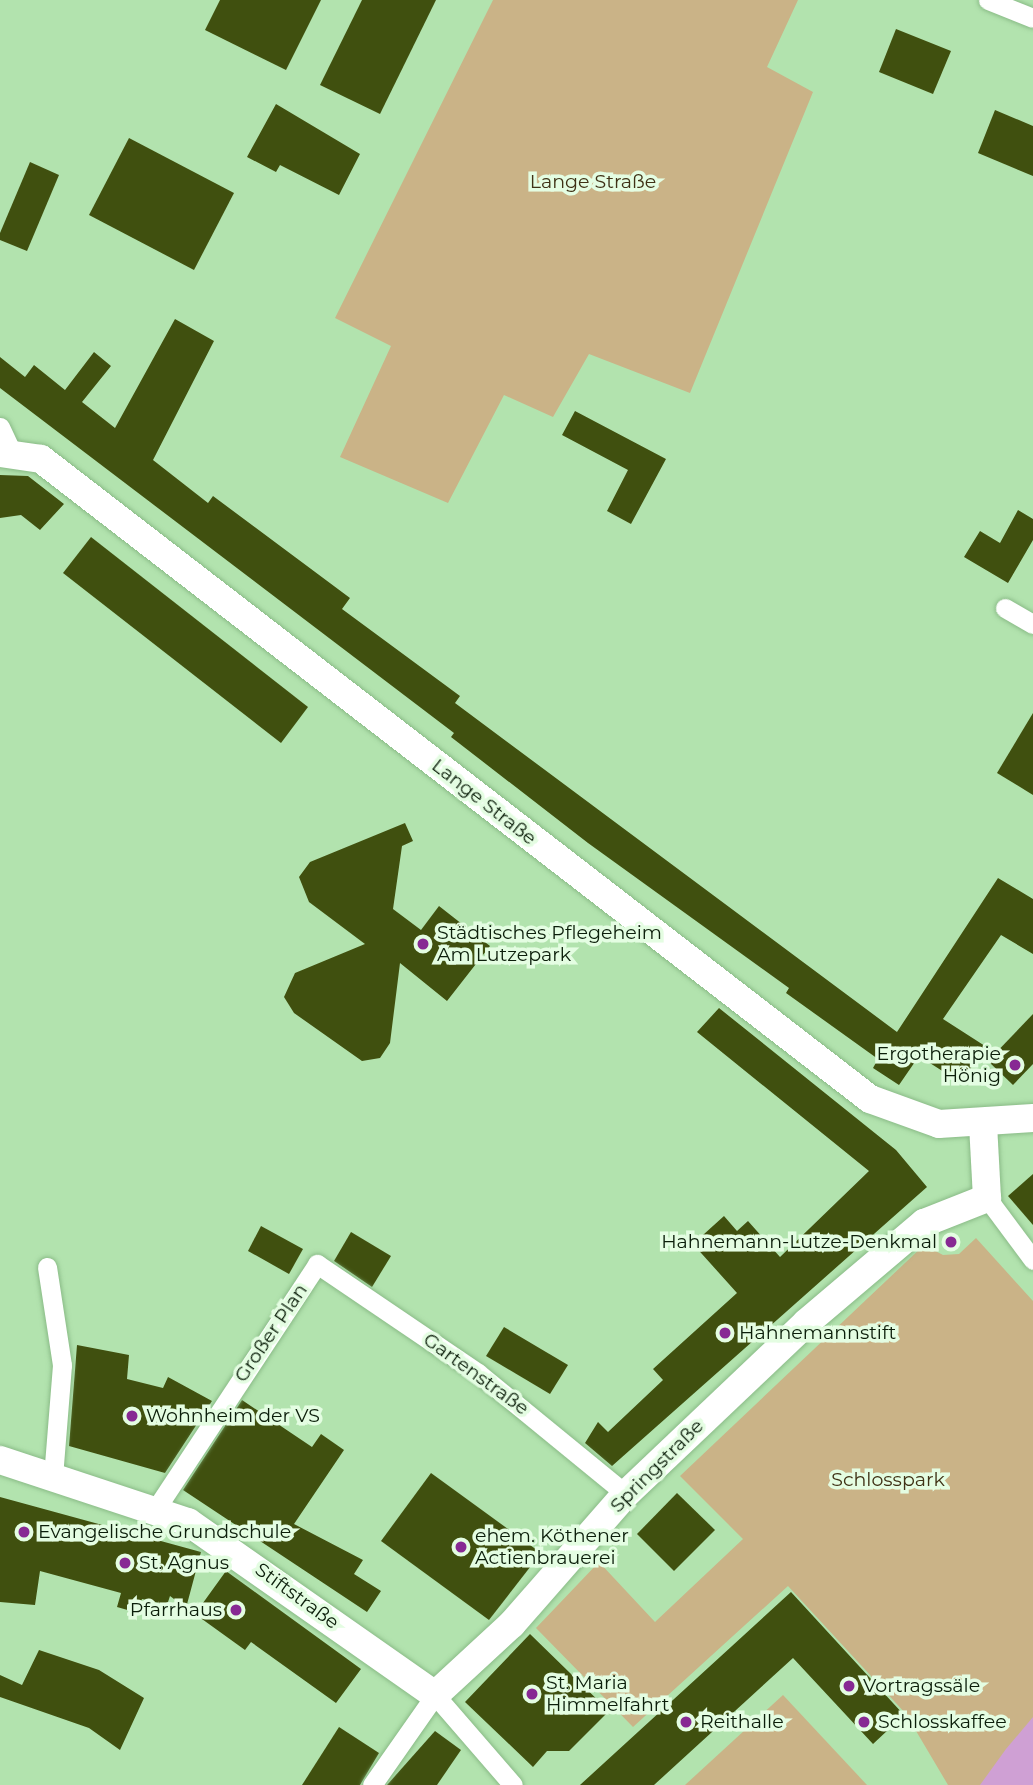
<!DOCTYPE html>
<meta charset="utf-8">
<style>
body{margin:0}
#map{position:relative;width:1033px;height:1785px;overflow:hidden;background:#b2e3ae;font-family:Montserrat,sans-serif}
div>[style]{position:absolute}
.green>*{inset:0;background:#cab387}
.water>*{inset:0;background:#cfa0d4}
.building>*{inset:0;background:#40500f}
.roads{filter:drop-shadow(0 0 2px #8abb87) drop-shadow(0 0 2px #8abb87)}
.minor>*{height:19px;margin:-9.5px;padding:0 9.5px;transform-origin:9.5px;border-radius:9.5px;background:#fff}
.secondary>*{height:28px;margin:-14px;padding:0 14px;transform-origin:14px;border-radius:14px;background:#fff}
.dots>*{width:19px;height:19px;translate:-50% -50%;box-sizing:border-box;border:4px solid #e4fde2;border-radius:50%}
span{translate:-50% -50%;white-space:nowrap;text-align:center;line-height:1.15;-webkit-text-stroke:7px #e4fde2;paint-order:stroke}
.park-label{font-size:19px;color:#3f3115}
.street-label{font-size:19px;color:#0b1e0a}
.poi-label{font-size:19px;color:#0b1e0a}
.left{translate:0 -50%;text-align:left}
.right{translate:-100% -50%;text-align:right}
</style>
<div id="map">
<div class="green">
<div style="clip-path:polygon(493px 0,798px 0,767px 67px,813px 92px,690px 393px,589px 354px,553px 417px,504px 395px,448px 503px,340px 457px,391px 346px,335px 318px)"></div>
<div style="clip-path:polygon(976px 1238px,1033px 1301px,1033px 1785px,948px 1785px,906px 1714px,788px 1586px,633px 1727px,536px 1628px,599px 1562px,655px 1622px,743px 1539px,680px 1476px,924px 1245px,943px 1255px,959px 1254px)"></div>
<div style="clip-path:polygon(783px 1695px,867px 1785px,685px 1785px)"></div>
</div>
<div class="water">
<div style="clip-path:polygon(1033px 1717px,1033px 1785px,980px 1785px,1006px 1749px)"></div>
</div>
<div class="building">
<div style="clip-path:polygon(220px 0,321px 0,286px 70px,205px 30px)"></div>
<div style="clip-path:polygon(362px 0,436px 0,380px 114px,320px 85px)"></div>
<div style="clip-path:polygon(896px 29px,951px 51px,933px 94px,879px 72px)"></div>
<div style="clip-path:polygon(276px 104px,360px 154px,339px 195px,280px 165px,276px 172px,247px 157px)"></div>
<div style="clip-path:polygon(995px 110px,1033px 126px,1033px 176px,978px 153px)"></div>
<div style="clip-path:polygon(129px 138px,234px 193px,194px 270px,89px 215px)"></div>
<div style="clip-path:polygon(30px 162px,59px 175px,27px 251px,0 240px,0 233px)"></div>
<div style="clip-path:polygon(175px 319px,214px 341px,153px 460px,208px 503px,213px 496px,350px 598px,342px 609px,460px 696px,455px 703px,897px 1032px,998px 878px,1033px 899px,1033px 954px,1001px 935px,943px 1019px,985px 1046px,961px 1083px,919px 1056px,899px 1085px,873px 1068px,878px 1059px,786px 993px,789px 988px,588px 843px,451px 737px,454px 733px,0 388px,0 357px,25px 377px,34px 365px,65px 390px,94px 352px,111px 366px,82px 402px,115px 428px)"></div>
<div style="clip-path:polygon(575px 411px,666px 459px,631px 524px,607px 511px,628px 470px,562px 435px)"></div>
<div style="clip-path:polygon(0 475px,28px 476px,64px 504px,40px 530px,21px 515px,0 518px)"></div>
<div style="clip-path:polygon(1018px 510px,1033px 519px,1033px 540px,1008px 583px,964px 557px,980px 531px,1000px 543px)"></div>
<div style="clip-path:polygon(91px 537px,308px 707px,281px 743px,63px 573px)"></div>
<div style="clip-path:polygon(1033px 713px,1033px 795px,997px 773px)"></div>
<div style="clip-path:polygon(405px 823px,413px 841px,402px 846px,393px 909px,421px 930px,439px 906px,490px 946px,447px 1001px,400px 963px,390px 1043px,380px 1058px,362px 1061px,294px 1013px,284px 997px,295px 973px,365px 944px,309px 902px,299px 877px,310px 862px)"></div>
<div style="clip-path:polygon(719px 1008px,896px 1150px,927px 1187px,612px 1466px,585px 1443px,598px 1422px,608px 1432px,663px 1380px,653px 1369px,737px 1293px,693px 1244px,724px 1216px,737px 1231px,748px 1221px,780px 1257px,869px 1171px,697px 1032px)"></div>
<div style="clip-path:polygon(1033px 1014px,1033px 1064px,1013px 1085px,988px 1061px)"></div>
<div style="clip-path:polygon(1033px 1174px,1033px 1225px,1008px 1196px)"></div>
<div style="clip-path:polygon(261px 1226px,303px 1249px,289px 1274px,248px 1251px)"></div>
<div style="clip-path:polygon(351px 1232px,391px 1256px,372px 1287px,334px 1261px)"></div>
<div style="clip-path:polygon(504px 1327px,568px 1365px,550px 1394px,486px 1356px)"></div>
<div style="clip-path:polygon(77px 1345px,129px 1355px,127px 1379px,163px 1388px,168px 1377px,212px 1401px,165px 1473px,69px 1446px)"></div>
<div style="clip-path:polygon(242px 1400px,312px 1447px,321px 1434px,344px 1450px,294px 1524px,363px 1560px,354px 1574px,381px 1591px,367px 1612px,183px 1490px)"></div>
<div style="clip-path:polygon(431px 1473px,541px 1553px,489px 1620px,381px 1541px)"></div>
<div style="clip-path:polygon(677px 1493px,715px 1530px,674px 1571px,637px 1534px)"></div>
<div style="clip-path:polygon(0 1497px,201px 1552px,186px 1608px,170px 1596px,167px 1605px,142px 1599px,138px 1613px,117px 1607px,121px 1593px,40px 1571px,35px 1605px,0 1602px)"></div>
<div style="clip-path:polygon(226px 1571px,361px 1669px,336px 1703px,251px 1642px,245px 1650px,195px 1614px)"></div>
<div style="clip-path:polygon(791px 1592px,904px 1715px,873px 1744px,793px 1658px,654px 1785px,580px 1785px)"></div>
<div style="clip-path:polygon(530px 1634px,609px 1711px,569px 1751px,547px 1751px,533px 1767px,465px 1702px)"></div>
<div style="clip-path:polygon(39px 1650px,99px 1670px,144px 1698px,120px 1750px,89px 1728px,0 1697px,0 1675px,22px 1685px)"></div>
<div style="clip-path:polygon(339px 1727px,379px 1753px,360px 1785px,302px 1785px)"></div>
<div style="clip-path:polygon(435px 1731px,461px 1750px,437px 1785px,387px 1785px)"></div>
</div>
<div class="roads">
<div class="minor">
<div style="left:988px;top:0;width:48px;rotate:21.8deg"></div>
<div style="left:0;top:427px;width:26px;rotate:65deg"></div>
<div style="left:1005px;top:608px;width:32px;rotate:30deg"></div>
<div style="left:987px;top:1198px;width:77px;rotate:53.4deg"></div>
<div style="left:47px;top:1267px;width:99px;rotate:81.3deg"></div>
<div style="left:62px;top:1365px;width:111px;rotate:94.6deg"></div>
<div style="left:157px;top:1507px;width:291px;rotate:-56.6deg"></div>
<div style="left:317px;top:1264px;width:194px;rotate:34.1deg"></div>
<div style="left:478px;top:1373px;width:191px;rotate:39.3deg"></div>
<div style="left:372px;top:1785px;width:110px;rotate:-55deg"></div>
<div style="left:435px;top:1695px;width:119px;rotate:49.1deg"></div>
</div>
<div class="secondary">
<div style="left:0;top:453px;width:41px;rotate:8.3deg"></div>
<div style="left:41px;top:459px;width:1047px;rotate:37.67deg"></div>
<div style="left:870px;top:1099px;width:73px;rotate:19.9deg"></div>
<div style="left:939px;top:1124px;width:94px;rotate:-3.7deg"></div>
<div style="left:0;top:1460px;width:198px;rotate:18.3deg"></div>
<div style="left:188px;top:1522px;width:302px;rotate:35deg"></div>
<div style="left:435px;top:1695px;width:105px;rotate:-42.7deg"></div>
<div style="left:512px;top:1624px;width:173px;rotate:-48.8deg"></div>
<div style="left:626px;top:1494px;width:248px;rotate:-43.5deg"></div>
<div style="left:806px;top:1323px;width:155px;rotate:-40.3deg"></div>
<div style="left:924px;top:1223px;width:68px;rotate:-21.6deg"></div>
<div style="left:987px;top:1198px;width:73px;rotate:-93.1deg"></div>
</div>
</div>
<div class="dots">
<div style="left:423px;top:944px;background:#872993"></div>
<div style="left:1015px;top:1065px;background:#872993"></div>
<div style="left:951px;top:1242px;background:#872993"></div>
<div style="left:725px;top:1333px;background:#872993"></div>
<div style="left:132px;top:1416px;background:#872993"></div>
<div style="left:24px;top:1532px;background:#872993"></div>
<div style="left:461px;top:1547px;background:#872993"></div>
<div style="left:125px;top:1563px;background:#872993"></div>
<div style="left:236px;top:1610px;background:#872993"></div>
<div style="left:849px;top:1686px;background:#872993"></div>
<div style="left:532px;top:1694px;background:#872993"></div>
<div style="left:686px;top:1722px;background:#872993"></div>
<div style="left:864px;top:1722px;background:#872993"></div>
</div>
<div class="park-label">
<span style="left:593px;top:182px">Lange Straße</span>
<span style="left:888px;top:1480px">Schlosspark</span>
</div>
<div class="street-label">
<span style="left:484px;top:802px;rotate:38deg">Lange Straße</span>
<span style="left:271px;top:1333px;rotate:-56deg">Großer Plan</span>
<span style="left:476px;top:1374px;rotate:36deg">Gartenstraße</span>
<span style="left:657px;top:1466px;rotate:-45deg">Springstraße</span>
<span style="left:297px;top:1596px;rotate:36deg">Stiftstraße</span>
</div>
<div class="poi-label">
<span class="left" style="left:437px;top:944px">Städtisches Pflegeheim<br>Am Lutzepark</span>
<span class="right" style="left:1001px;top:1065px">Ergotherapie<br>Hönig</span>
<span class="right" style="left:937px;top:1242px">Hahnemann-Lutze-Denkmal</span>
<span class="left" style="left:739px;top:1333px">Hahnemannstift</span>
<span class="left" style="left:146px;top:1416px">Wohnheim der VS</span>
<span class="left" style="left:38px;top:1532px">Evangelische Grundschule</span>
<span class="left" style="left:475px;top:1547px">ehem. Köthener<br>Actienbrauerei</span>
<span class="left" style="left:139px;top:1563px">St. Agnus</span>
<span class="right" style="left:222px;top:1610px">Pfarrhaus</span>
<span class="left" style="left:546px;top:1694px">St. Maria<br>Himmelfahrt</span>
<span class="left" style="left:863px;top:1686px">Vortragssäle</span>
<span class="left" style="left:700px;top:1722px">Reithalle</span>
<span class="left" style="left:878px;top:1722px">Schlosskaffee</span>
</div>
</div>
